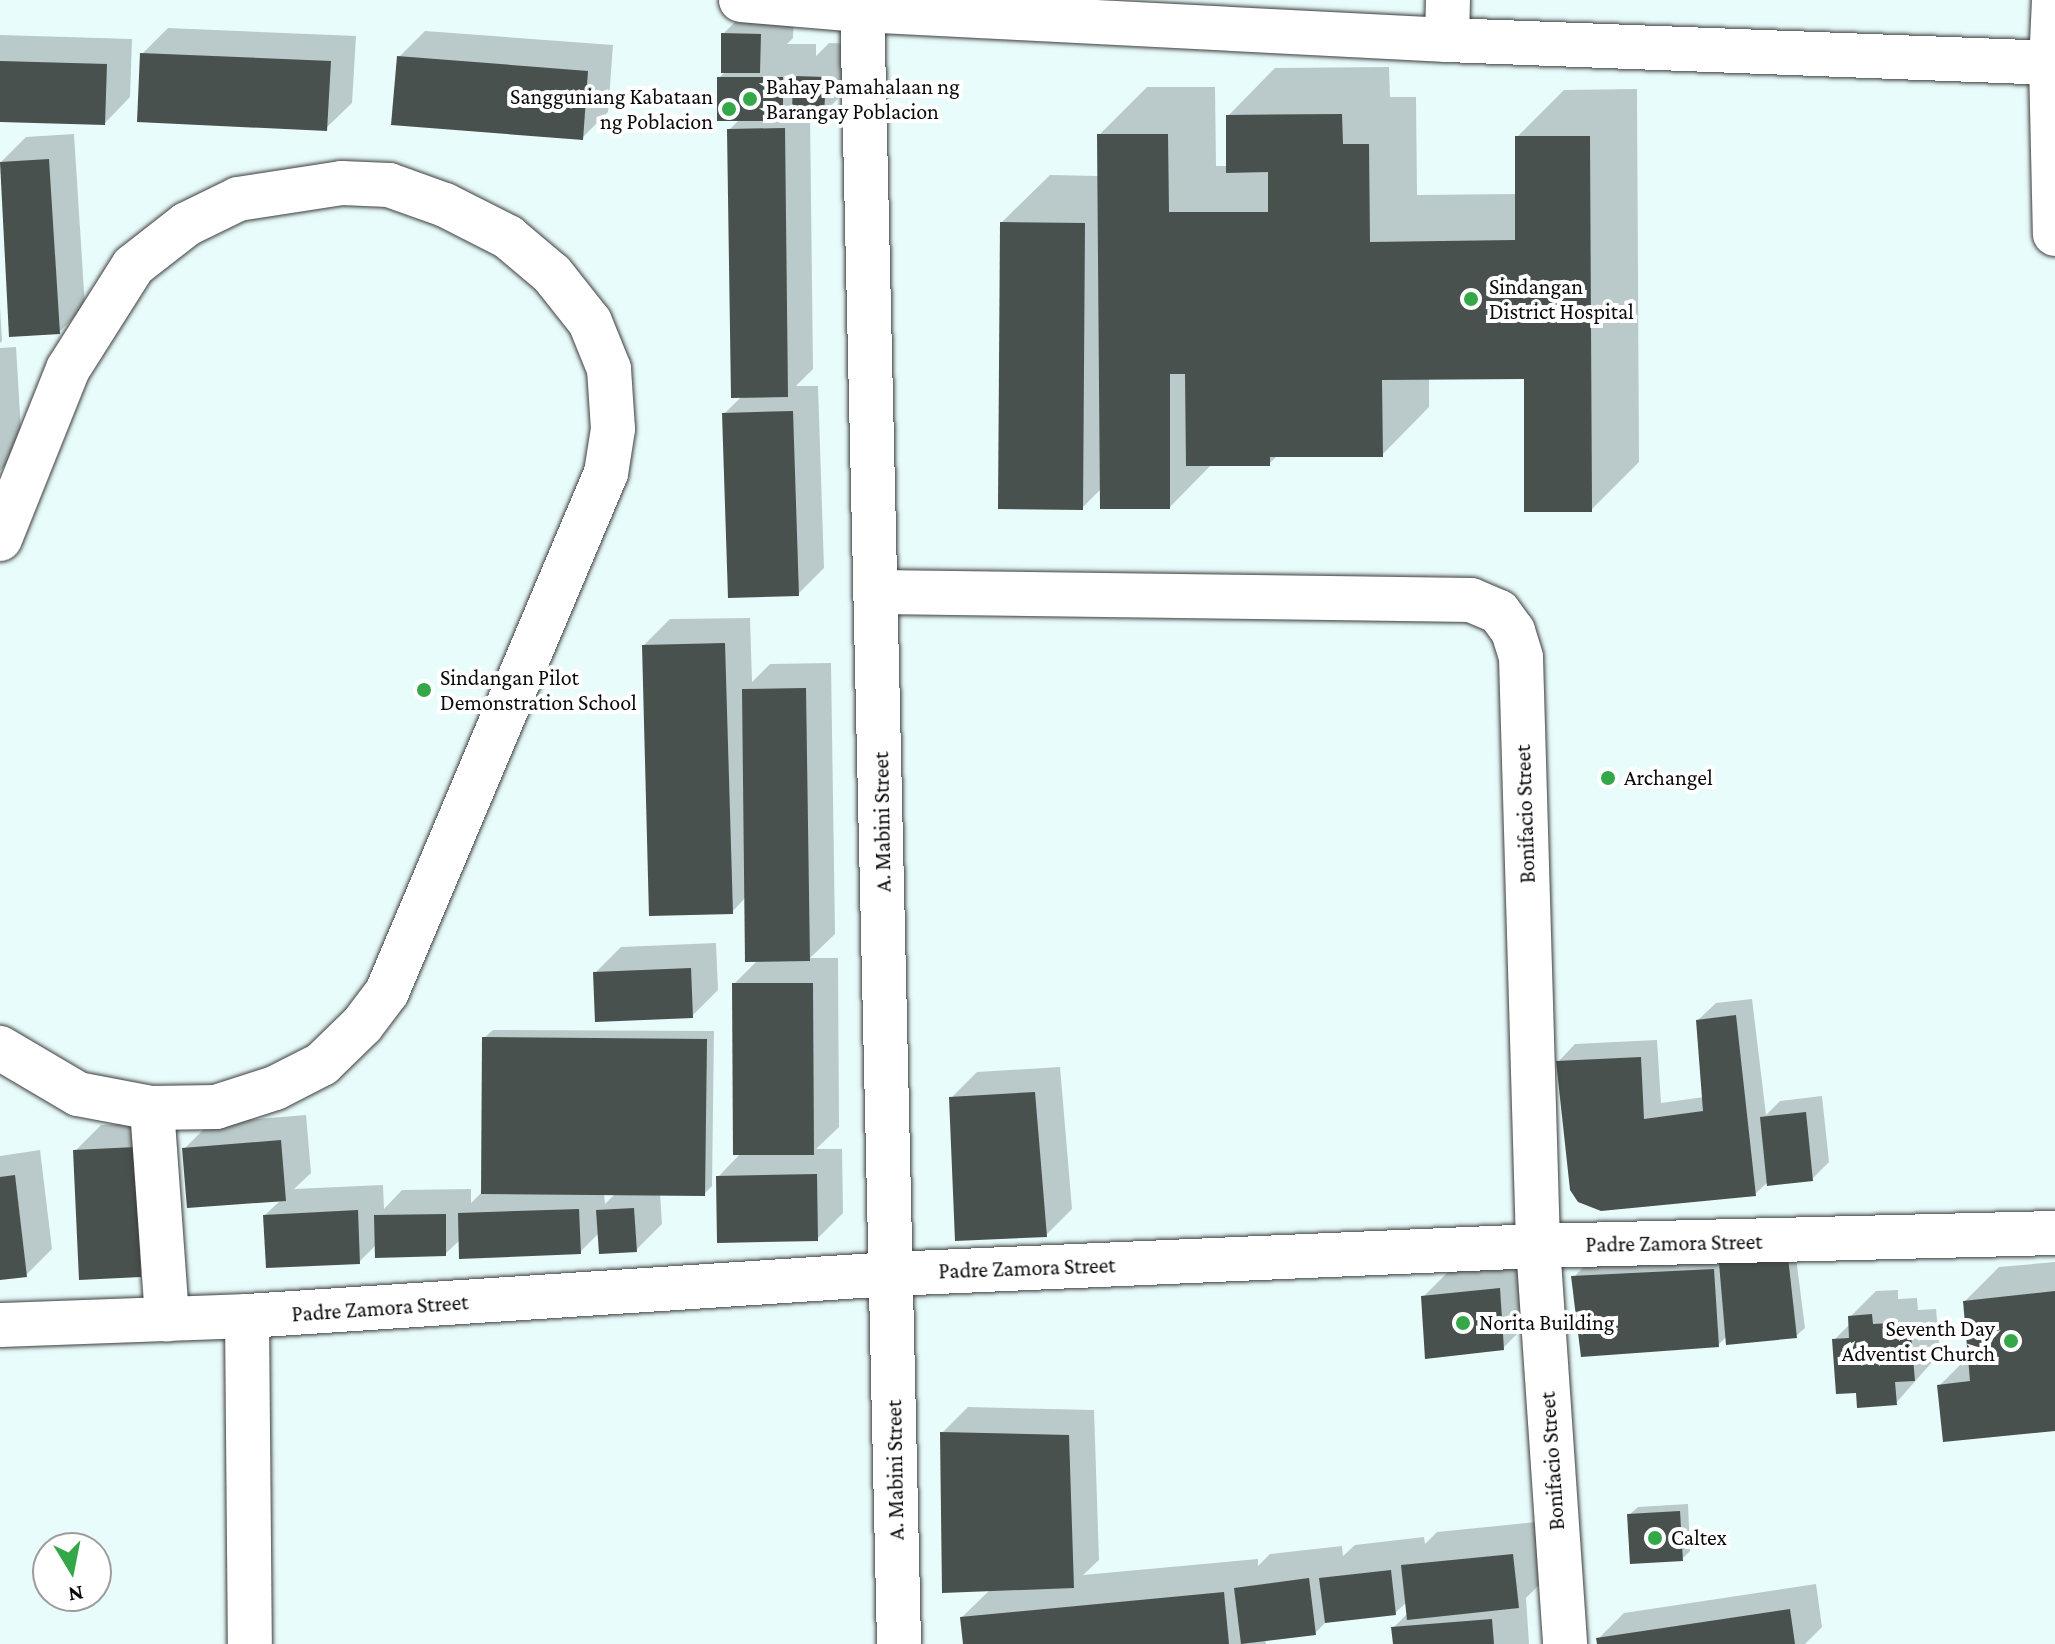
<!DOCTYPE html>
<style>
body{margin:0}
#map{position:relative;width:2055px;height:1644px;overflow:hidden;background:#e9fcfc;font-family:"Crimson Pro",serif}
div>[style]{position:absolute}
.shadow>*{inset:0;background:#0003}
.building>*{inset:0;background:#48514d}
.roads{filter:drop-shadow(0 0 2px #3d3d3d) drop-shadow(0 0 2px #3d3d3d)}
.minor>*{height:44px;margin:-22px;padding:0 22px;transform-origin:22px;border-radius:22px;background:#fff}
.dots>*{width:22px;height:22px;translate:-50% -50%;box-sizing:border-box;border:4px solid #fff;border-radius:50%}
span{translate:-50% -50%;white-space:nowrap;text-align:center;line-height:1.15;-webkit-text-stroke:8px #fff;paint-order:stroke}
.poi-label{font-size:22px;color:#0a0a0a}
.left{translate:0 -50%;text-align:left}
.right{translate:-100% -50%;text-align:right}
.street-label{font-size:22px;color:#0a0a0a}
.north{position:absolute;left:32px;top:1532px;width:80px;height:80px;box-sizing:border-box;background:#fff;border:2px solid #9d9d9d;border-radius:50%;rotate:170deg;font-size:22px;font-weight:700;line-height:32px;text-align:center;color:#0a0a0a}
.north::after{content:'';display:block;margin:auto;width:28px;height:36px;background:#34a749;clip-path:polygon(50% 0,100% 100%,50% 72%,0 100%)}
</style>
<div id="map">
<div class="shadow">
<div style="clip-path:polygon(757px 0,794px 1px,793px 38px,787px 44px,816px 44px,816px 56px,829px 43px,859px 44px,857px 79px,824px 113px,810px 112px,813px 369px,796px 386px,818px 386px,824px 568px,798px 594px,724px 414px,742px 396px,729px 130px,740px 119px,719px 78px,726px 71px,723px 34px)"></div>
<div style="clip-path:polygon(168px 28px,356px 36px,352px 103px,326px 128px,142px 54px)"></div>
<div style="clip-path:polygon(425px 31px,613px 45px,608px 112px,582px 138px,399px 57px)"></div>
<div style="clip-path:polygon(0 35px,132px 39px,130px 97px,105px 123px,0 120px)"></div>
<div style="clip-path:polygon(1389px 67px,1390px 97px,1416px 97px,1417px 195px,1517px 194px,1517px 137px,1564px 90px,1637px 89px,1639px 462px,1591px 510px,1526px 377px,1429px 378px,1429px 407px,1382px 455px,1278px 455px,1269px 464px,1212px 464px,1170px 507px,1102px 488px,1082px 508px,1002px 222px,1050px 175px,1099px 176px,1099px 135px,1147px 87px,1215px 87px,1216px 166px,1228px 166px,1228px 116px,1275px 68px)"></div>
<div style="clip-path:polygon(74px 134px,85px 307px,59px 332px,0 163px,26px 137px)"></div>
<div style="clip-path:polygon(0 307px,2px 341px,0 343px)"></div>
<div style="clip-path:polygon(16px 347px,22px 448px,0 471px,0 348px)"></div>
<div style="clip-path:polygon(750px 618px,752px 682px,770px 664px,831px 663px,835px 934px,810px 958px,838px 958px,839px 1127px,816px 1149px,842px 1149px,843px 1213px,817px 1239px,718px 1177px,741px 1153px,734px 984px,758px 960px,746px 897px,732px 912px,644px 645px,670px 619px)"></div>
<div style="clip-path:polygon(716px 943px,718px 990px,692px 1016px,595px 973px,621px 947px)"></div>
<div style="clip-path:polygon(1752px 999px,1766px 1115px,1780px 1101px,1822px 1096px,1829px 1162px,1812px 1179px,1769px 1181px,1755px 1194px,1558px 1062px,1575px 1044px,1657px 1040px,1661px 1103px,1704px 1097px,1698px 1020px,1716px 1003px)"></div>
<div style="clip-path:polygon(evenodd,493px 1030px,714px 1031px,712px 1186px,704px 1194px,660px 1193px,662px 1224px,636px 1250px,599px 1233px,580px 1252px,461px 1239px,445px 1254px,377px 1244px,359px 1262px,265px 1215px,282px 1199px,184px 1149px,210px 1123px,306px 1115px,311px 1173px,294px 1189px,383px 1185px,384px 1209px,402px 1190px,471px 1189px,471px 1203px,483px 1191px,484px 1038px,493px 1030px,604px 1193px,616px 1193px,605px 1204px,604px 1193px)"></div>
<div style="clip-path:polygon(1060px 1067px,1072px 1209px,1046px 1235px,951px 1098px,977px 1072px)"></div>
<div style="clip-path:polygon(161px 1122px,166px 1249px,140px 1275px,75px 1151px,101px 1125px)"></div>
<div style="clip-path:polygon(40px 1150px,52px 1249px,26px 1275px,0 1278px,0 1156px)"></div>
<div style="clip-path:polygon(1795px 1250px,1805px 1328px,1796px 1336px,1728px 1335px,1718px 1345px,1574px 1277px,1591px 1259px)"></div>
<div style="clip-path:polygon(1533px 1255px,1537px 1314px,1503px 1348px,1423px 1297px,1457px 1263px)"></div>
<div style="clip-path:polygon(2055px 1262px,2055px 1429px,1939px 1386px,1970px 1355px,1965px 1301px,1999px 1267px)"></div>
<div style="clip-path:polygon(1898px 1290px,1898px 1299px,1917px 1298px,1918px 1310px,1936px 1309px,1940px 1353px,1896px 1403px,1858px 1391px,1834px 1340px,1850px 1324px,1850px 1317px,1876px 1291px)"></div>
<div style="clip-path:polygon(968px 1407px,1094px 1410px,1099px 1560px,1083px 1575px,1258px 1559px,1258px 1566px,1270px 1554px,1342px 1546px,1343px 1556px,1355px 1545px,1424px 1537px,1425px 1544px,1437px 1532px,1547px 1521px,1552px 1572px,1526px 1598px,1529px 1644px,1395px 1644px,1393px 1628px,1408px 1613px,1407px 1602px,1395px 1613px,1327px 1621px,1315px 1633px,1265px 1639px,1266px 1644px,965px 1644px,962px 1617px,991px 1589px,942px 1433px)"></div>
<div style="clip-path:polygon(1688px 1504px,1690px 1551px,1682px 1559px,1629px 1515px,1638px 1507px)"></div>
<div style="clip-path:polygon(1816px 1584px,1822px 1627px,1805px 1644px,1599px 1644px,1598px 1639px,1624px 1613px)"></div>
</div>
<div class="building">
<div style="clip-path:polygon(721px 33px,761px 34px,760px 73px,721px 73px)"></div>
<div style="clip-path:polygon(140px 53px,331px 61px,327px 131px,137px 122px)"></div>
<div style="clip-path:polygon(397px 56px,588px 71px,583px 140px,391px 125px)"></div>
<div style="clip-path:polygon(0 61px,107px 64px,105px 125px,0 122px)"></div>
<div style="clip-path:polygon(793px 76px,826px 77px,824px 115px,792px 114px)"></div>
<div style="clip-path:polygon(717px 77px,783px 77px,783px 121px,717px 121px)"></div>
<div style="clip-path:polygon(1342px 114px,1343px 144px,1369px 144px,1370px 242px,1515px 240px,1515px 136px,1590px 136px,1592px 512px,1524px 512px,1524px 379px,1382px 380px,1383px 457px,1270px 457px,1270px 466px,1186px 466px,1185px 374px,1170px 374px,1170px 509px,1100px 509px,1097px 134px,1168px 134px,1169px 212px,1268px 212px,1268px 172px,1226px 173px,1226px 115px)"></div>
<div style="clip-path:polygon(785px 128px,788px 397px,731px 398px,727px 129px)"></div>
<div style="clip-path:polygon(49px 159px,60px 334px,9px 337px,0 162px)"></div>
<div style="clip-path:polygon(1000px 222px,1085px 223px,1083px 510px,998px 509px)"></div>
<div style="clip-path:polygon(793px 411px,799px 596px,728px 598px,722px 413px)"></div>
<div style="clip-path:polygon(725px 643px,733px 914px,649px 916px,642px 645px)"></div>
<div style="clip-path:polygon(806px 688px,810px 961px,745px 962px,742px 689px)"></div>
<div style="clip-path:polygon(691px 968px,693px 1018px,595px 1022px,593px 972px)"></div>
<div style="clip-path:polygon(732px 983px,813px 983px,814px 1155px,733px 1155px)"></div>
<div style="clip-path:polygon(1736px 1015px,1756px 1196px,1601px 1211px,1578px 1202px,1570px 1190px,1556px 1061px,1641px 1057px,1644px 1119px,1703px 1111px,1696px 1020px)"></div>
<div style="clip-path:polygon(482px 1037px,707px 1039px,705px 1196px,481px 1194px)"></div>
<div style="clip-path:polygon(1035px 1092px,1047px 1237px,955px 1241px,949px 1097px)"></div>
<div style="clip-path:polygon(1806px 1112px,1813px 1181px,1767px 1186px,1760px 1117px)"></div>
<div style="clip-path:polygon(281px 1140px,286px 1201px,187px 1208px,182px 1148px)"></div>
<div style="clip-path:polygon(136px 1147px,141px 1277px,79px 1280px,73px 1150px)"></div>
<div style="clip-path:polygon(817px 1174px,818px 1241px,717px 1243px,716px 1176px)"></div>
<div style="clip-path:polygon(15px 1175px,27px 1277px,0 1280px,0 1177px)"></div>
<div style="clip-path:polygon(634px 1208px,637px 1252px,599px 1254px,596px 1210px)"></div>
<div style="clip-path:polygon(579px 1209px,581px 1254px,459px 1259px,458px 1213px)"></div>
<div style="clip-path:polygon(358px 1210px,360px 1264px,266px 1268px,263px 1215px)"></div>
<div style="clip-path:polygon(446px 1214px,446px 1256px,375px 1258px,374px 1215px)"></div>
<div style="clip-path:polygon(1788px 1257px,1797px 1338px,1726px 1345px,1719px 1263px)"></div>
<div style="clip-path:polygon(1714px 1269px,1719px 1347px,1581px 1357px,1571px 1276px)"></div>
<div style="clip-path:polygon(1500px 1288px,1504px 1350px,1425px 1359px,1421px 1296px)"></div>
<div style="clip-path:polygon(2055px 1291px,2055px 1431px,1943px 1442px,1937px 1385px,1970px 1381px,1963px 1301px)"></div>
<div style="clip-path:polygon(1872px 1314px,1873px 1324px,1892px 1323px,1893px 1335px,1911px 1334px,1915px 1381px,1895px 1382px,1897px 1405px,1857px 1408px,1856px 1393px,1836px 1394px,1832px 1339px,1849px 1338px,1848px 1316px)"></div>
<div style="clip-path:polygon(940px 1432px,1069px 1435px,1074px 1588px,942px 1593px)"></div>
<div style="clip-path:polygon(1680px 1511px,1683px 1561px,1630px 1564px,1627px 1514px)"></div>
<div style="clip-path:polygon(1513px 1554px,1519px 1608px,1407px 1620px,1401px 1565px)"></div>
<div style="clip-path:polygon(1391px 1570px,1396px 1615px,1325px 1623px,1319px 1578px)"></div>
<div style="clip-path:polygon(1309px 1578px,1316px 1635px,1241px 1644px,1234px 1588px)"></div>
<div style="clip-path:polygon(1224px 1592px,1229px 1644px,963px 1644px,960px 1617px)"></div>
<div style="clip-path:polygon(1790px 1609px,1795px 1644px,1597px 1644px,1596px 1638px)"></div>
<div style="clip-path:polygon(1492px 1619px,1494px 1644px,1393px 1644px,1391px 1627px)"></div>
</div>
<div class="roads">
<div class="minor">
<div style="left:741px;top:0;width:120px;rotate:4.8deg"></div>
<div style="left:861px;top:10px;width:587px;rotate:2.93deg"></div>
<div style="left:1447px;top:40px;width:608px;rotate:2.17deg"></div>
<div style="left:862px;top:0;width:1644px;rotate:88.71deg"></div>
<div style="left:2054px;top:0;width:63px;rotate:92.7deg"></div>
<div style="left:2051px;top:63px;width:171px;rotate:88.7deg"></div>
<div style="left:1447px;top:40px;width:40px;rotate:-88.6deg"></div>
<div style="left:0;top:539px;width:183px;rotate:-68.2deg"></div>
<div style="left:68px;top:369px;width:122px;rotate:-57.7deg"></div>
<div style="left:133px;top:266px;width:68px;rotate:-37.9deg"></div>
<div style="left:187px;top:224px;width:57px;rotate:-26.1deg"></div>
<div style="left:238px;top:199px;width:105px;rotate:-8.7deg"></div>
<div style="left:342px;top:183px;width:47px;rotate:2.4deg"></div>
<div style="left:389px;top:185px;width:59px;rotate:19.7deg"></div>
<div style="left:445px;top:205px;width:71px;rotate:26.9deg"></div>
<div style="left:508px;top:237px;width:57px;rotate:40.1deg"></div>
<div style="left:552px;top:274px;width:61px;rotate:51.6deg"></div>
<div style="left:590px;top:322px;width:51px;rotate:68deg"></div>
<div style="left:609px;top:369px;width:60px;rotate:86.2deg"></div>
<div style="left:613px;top:429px;width:45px;rotate:99deg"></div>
<div style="left:606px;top:473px;width:563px;rotate:112.88deg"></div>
<div style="left:387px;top:992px;width:41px;rotate:127.1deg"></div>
<div style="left:362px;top:1025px;width:56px;rotate:135.7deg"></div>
<div style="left:322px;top:1064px;width:53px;rotate:152.9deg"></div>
<div style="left:275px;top:1088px;width:62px;rotate:162.1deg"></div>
<div style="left:216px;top:1107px;width:64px;rotate:179.1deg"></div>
<div style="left:152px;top:1108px;width:75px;rotate:-169.3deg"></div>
<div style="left:78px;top:1094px;width:91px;rotate:-149.5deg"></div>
<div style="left:878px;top:592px;width:593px;rotate:0.77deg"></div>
<div style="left:1471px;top:600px;width:30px;rotate:23deg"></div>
<div style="left:1499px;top:612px;width:24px;rotate:54deg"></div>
<div style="left:1513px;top:631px;width:28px;rotate:73deg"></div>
<div style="left:1521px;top:658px;width:588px;rotate:88.34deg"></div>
<div style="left:1538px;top:1246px;width:399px;rotate:86.1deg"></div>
<div style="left:152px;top:1108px;width:212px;rotate:85.9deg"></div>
<div style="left:247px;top:1316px;width:328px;rotate:89.5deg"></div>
<div style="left:0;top:1325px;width:247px;rotate:-2.1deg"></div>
<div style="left:247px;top:1316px;width:645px;rotate:-3.73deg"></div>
<div style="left:891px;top:1274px;width:648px;rotate:-2.48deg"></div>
<div style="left:1538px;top:1246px;width:517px;rotate:-1.44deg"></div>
</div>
</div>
<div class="dots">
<div style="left:750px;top:99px;background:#34a749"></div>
<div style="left:729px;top:109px;background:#34a749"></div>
<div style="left:1471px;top:299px;background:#34a749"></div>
<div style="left:424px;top:690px;background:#34a749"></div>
<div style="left:1608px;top:778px;background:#34a749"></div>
<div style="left:1463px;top:1323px;background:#34a749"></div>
<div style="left:2011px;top:1341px;background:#34a749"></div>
<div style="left:1655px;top:1538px;background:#34a749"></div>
</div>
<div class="poi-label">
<span class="left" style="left:766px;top:99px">Bahay Pamahalaan ng<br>Barangay Poblacion</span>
<span class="right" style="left:713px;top:109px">Sangguniang Kabataan<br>ng Poblacion</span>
<span class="left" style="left:1489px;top:299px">Sindangan<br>District Hospital</span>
<span class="left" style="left:440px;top:690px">Sindangan Pilot<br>Demonstration School</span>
<span class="left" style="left:1624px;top:778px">Archangel</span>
<span class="left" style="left:1479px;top:1323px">Norita Building</span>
<span class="right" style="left:1995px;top:1341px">Seventh Day<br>Adventist Church</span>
<span class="left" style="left:1671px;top:1538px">Caltex</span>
</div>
<div class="street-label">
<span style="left:1525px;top:814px;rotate:-92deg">Bonifacio Street</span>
<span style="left:882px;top:822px;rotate:-91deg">A. Mabini Street</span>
<span style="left:1674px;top:1243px;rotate:-1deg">Padre Zamora Street</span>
<span style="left:1027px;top:1268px;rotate:-2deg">Padre Zamora Street</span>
<span style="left:380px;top:1308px;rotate:-4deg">Padre Zamora Street</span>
<span style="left:1552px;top:1461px;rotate:-94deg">Bonifacio Street</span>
<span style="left:895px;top:1470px;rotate:-91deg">A. Mabini Street</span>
</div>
<div class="north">N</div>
</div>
